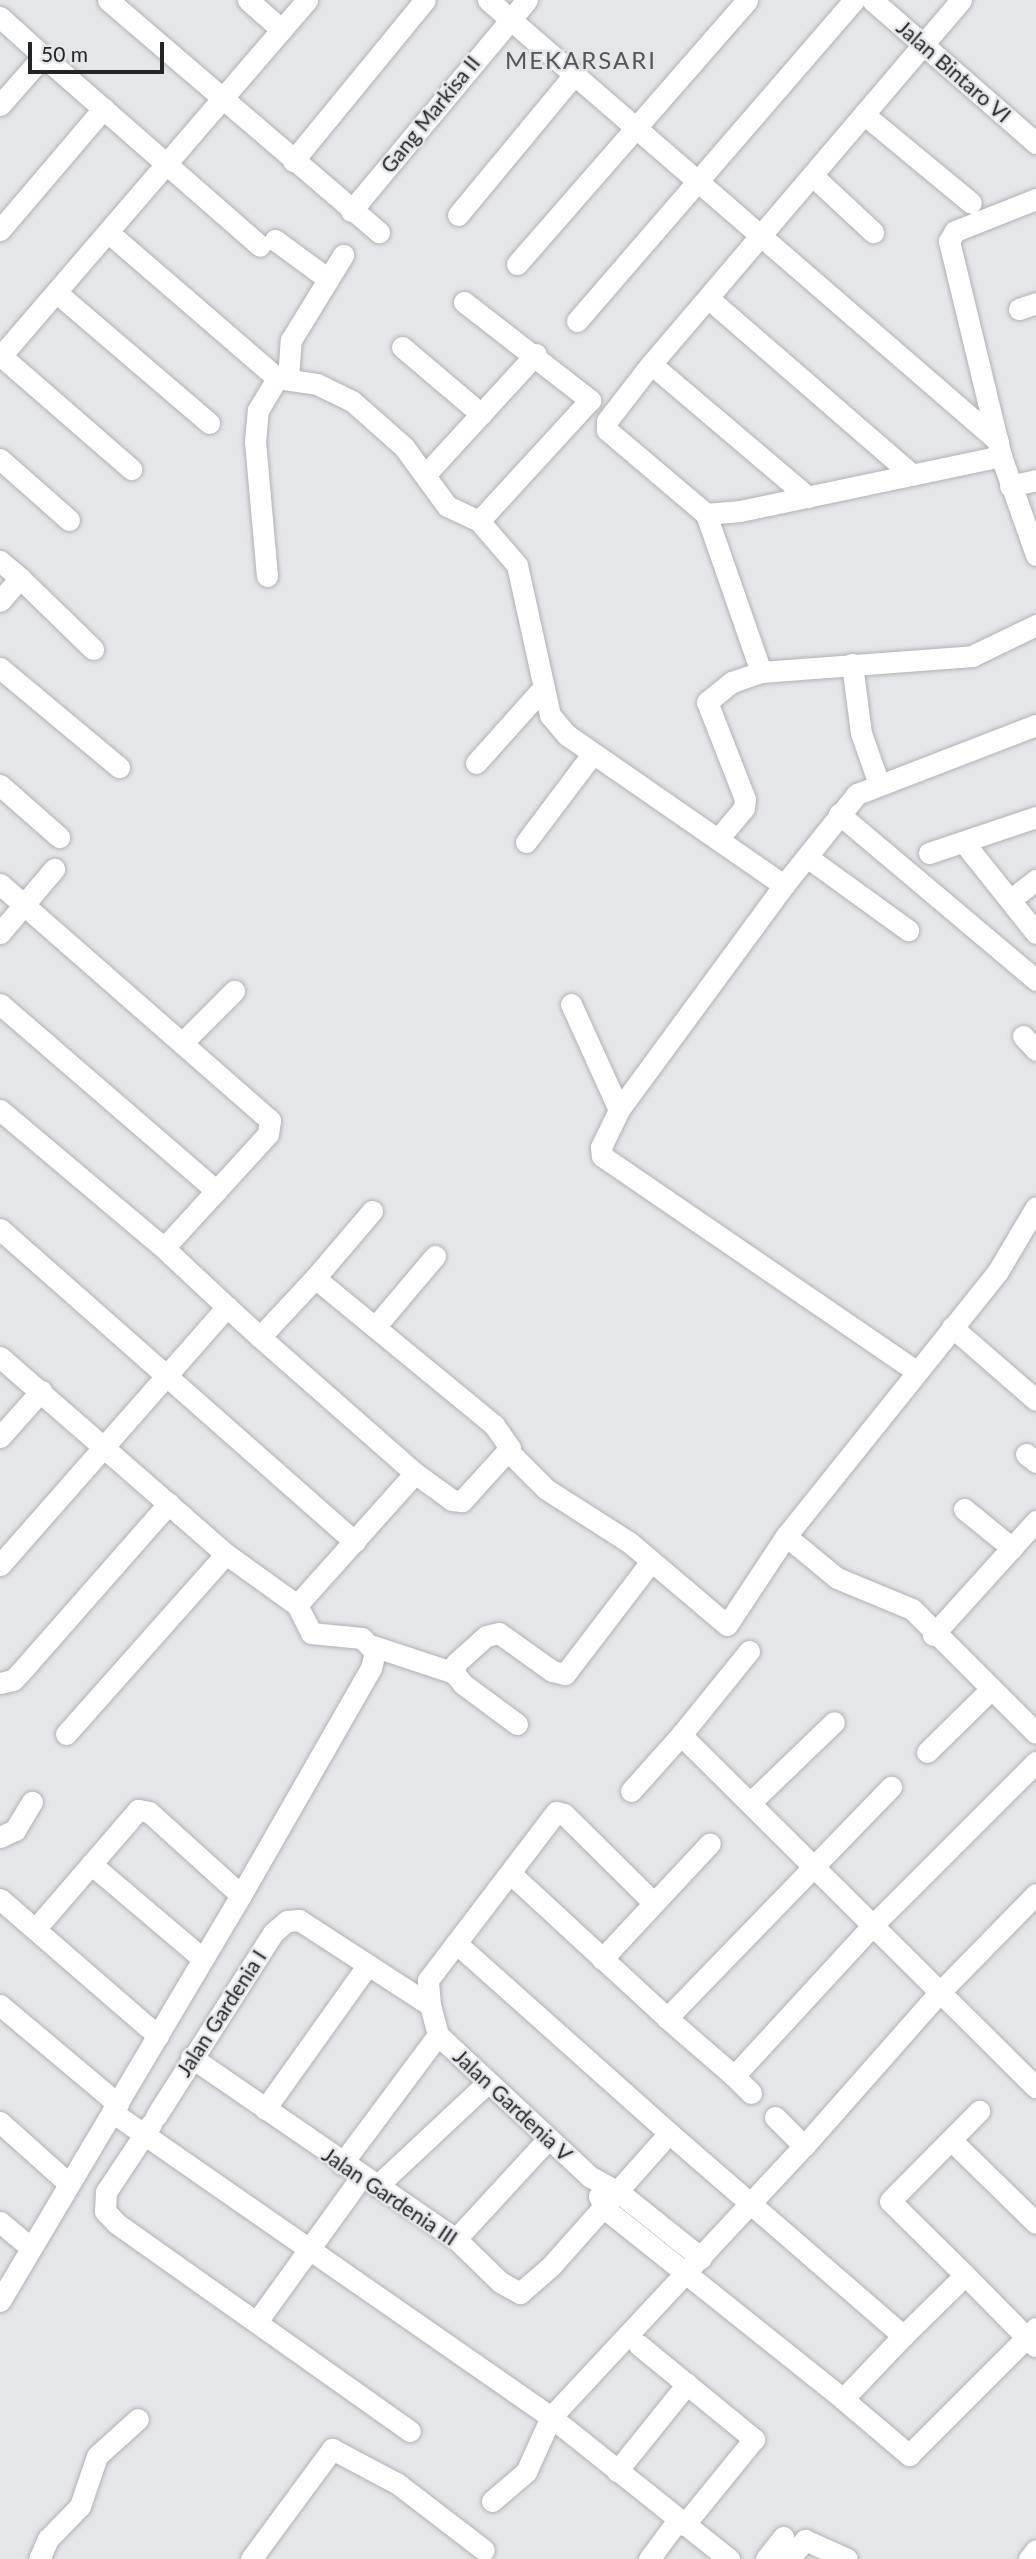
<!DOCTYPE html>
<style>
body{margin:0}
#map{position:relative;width:1036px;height:2559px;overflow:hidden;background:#e5e6ea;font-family:Lato,sans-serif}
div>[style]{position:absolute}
.roads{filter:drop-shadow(0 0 2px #b0b1b5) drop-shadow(0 0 2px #b0b1b5)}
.minor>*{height:21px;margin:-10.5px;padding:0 10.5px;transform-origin:10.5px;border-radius:10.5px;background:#fff}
span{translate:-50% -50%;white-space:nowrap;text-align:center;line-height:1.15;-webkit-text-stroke:5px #e5e6ea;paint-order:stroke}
.street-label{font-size:21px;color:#242526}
.quarter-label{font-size:24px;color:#55565a;letter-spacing:2px}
.scale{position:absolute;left:28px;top:42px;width:136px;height:32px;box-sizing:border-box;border:4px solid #242526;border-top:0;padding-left:9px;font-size:21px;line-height:24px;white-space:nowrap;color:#242526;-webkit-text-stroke:5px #e5e6ea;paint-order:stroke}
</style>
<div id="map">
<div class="roads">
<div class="minor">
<div style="left:108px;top:0;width:357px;rotate:40.6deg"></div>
<div style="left:248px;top:0;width:45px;rotate:41.4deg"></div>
<div style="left:488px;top:0;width:674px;rotate:40.85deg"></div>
<div style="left:872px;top:0;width:218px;rotate:41.1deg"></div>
<div style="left:961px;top:0;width:478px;rotate:130.4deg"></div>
<div style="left:651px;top:364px;width:72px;rotate:127.7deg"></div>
<div style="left:607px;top:421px;width:9px;rotate:90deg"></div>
<div style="left:607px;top:430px;width:130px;rotate:40.3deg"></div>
<div style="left:706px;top:514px;width:167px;rotate:70.8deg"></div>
<div style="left:761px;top:672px;width:212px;rotate:-4.3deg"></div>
<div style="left:972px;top:656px;width:71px;rotate:-25.8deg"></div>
<div style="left:0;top:17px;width:58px;rotate:42.2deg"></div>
<div style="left:0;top:105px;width:65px;rotate:-48.7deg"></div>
<div style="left:43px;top:56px;width:288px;rotate:41.2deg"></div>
<div style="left:866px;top:116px;width:136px;rotate:39.6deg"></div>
<div style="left:293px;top:161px;width:208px;rotate:-50.7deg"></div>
<div style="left:814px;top:177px;width:81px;rotate:43deg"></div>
<div style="left:1036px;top:199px;width:87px;rotate:158.4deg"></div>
<div style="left:955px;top:231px;width:12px;rotate:121deg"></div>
<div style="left:949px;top:241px;width:221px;rotate:76.4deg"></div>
<div style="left:1001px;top:456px;width:105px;rotate:70.5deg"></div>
<div style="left:351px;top:211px;width:275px;rotate:-50.2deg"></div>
<div style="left:458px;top:215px;width:182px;rotate:-50.4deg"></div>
<div style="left:0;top:230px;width:160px;rotate:-49.6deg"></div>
<div style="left:109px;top:233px;width:222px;rotate:40.8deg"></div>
<div style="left:277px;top:378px;width:40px;rotate:8.5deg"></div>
<div style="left:317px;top:384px;width:39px;rotate:26deg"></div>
<div style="left:352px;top:401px;width:69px;rotate:41.5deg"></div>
<div style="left:404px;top:447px;width:73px;rotate:53.9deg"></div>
<div style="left:447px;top:506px;width:35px;rotate:25deg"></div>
<div style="left:479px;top:521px;width:58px;rotate:49.2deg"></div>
<div style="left:517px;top:565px;width:154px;rotate:77.6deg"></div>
<div style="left:550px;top:715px;width:26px;rotate:50deg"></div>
<div style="left:567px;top:735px;width:264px;rotate:34.7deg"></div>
<div style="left:784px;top:885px;width:279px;rotate:126.3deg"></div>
<div style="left:619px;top:1110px;width:41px;rotate:115.9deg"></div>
<div style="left:601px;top:1147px;width:9px;rotate:84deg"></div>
<div style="left:602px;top:1156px;width:379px;rotate:34.4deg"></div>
<div style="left:275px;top:240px;width:66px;rotate:36.3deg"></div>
<div style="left:517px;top:264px;width:350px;rotate:-48.9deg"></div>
<div style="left:57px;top:293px;width:200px;rotate:40.5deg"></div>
<div style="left:708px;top:298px;width:270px;rotate:40.9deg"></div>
<div style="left:464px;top:302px;width:160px;rotate:37.9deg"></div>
<div style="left:590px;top:400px;width:164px;rotate:132.5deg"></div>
<div style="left:1019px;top:309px;width:18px;rotate:-19deg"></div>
<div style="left:577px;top:321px;width:424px;rotate:-49.2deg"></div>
<div style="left:402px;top:347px;width:104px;rotate:40.3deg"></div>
<div style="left:0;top:355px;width:174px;rotate:41deg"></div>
<div style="left:0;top:357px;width:471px;rotate:-49.3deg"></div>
<div style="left:651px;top:364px;width:206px;rotate:40.3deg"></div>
<div style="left:288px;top:379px;width:39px;rotate:-86deg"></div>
<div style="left:291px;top:340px;width:100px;rotate:-58.5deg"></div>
<div style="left:0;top:459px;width:92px;rotate:41.5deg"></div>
<div style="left:425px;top:475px;width:164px;rotate:-47.5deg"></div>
<div style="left:1010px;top:486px;width:27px;rotate:-13deg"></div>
<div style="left:706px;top:514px;width:34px;rotate:-5deg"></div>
<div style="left:740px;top:511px;width:267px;rotate:-11.9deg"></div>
<div style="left:0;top:561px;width:26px;rotate:40deg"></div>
<div style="left:20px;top:578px;width:30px;rotate:131deg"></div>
<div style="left:267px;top:576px;width:135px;rotate:-95.1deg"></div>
<div style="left:255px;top:442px;width:32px;rotate:-85deg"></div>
<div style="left:258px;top:410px;width:37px;rotate:-59deg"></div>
<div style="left:20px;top:578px;width:102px;rotate:44.2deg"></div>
<div style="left:852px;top:664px;width:70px;rotate:82.6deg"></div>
<div style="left:861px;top:733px;width:54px;rotate:70.6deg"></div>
<div style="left:0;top:668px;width:155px;rotate:39.8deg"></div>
<div style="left:476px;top:763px;width:101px;rotate:-48.2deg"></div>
<div style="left:0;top:785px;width:79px;rotate:41.4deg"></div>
<div style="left:839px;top:814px;width:258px;rotate:40.1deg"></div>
<div style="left:718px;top:839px;width:40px;rotate:-50deg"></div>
<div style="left:744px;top:808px;width:9px;rotate:-84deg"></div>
<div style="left:745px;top:799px;width:104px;rotate:-111.4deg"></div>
<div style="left:707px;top:702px;width:32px;rotate:-39deg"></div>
<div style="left:732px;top:682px;width:31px;rotate:-19deg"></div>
<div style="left:526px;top:842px;width:111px;rotate:-53deg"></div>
<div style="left:965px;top:844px;width:114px;rotate:51.4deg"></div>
<div style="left:929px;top:853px;width:113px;rotate:-18.6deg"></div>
<div style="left:807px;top:857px;width:125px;rotate:35.9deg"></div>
<div style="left:0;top:884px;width:359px;rotate:41.2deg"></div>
<div style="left:270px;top:1120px;width:14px;rotate:98deg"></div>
<div style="left:268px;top:1134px;width:154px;rotate:132.4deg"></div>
<div style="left:164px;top:1248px;width:86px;rotate:43.1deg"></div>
<div style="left:784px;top:885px;width:117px;rotate:-51.3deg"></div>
<div style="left:857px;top:794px;width:192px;rotate:-21.1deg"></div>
<div style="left:1010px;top:900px;width:33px;rotate:-38deg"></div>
<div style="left:0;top:933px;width:84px;rotate:-49.8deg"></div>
<div style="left:0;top:1004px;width:286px;rotate:40.8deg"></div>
<div style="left:571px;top:1004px;width:116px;rotate:65.6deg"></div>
<div style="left:1023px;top:1036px;width:19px;rotate:47deg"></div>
<div style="left:184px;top:1041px;width:71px;rotate:-45deg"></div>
<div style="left:0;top:1110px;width:214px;rotate:40.1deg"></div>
<div style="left:0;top:1229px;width:473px;rotate:41.4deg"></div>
<div style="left:315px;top:1278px;width:88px;rotate:-49.6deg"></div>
<div style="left:375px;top:1327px;width:93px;rotate:-49.8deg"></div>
<div style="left:952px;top:1327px;width:111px;rotate:41deg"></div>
<div style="left:260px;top:1337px;width:206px;rotate:41.3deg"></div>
<div style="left:0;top:1357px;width:300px;rotate:41.1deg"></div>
<div style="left:226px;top:1554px;width:87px;rotate:35.7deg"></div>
<div style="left:297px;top:1605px;width:31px;rotate:63deg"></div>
<div style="left:311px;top:1633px;width:51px;rotate:5.6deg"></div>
<div style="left:362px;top:1638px;width:19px;rotate:47deg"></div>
<div style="left:375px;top:1652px;width:16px;rotate:104deg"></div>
<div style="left:371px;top:1668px;width:262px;rotate:119.8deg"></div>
<div style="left:241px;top:1895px;width:472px;rotate:120.7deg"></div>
<div style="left:0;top:1437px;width:62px;rotate:-48.3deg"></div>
<div style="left:508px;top:1451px;width:54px;rotate:45deg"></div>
<div style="left:546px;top:1489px;width:98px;rotate:32.6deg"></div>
<div style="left:629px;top:1542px;width:128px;rotate:40.3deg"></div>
<div style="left:727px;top:1625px;width:107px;rotate:-56.5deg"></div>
<div style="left:786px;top:1536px;width:339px;rotate:-51.3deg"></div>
<div style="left:998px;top:1271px;width:74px;rotate:-59.3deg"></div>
<div style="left:1026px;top:1454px;width:13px;rotate:39deg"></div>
<div style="left:964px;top:1509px;width:62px;rotate:39.1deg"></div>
<div style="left:786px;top:1536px;width:66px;rotate:39.5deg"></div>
<div style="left:837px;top:1578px;width:81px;rotate:22.5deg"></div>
<div style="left:912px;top:1609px;width:175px;rotate:45deg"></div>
<div style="left:0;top:1565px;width:344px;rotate:-48.7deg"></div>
<div style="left:227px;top:1307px;width:45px;rotate:42.3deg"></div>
<div style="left:260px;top:1337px;width:81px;rotate:-47deg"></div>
<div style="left:315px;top:1278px;width:232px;rotate:39.4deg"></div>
<div style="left:494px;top:1425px;width:28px;rotate:55deg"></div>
<div style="left:510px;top:1448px;width:72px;rotate:132.2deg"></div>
<div style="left:462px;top:1501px;width:10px;rotate:-174deg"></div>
<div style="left:452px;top:1500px;width:46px;rotate:-143.9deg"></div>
<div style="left:415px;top:1473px;width:177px;rotate:131.8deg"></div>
<div style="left:933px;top:1635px;width:154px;rotate:-47.9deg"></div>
<div style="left:373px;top:1646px;width:85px;rotate:18.4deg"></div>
<div style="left:749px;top:1651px;width:108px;rotate:129deg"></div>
<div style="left:681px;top:1735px;width:500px;rotate:44.8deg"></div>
<div style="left:0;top:1683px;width:13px;rotate:-13deg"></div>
<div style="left:13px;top:1680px;width:18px;rotate:-47deg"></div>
<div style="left:25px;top:1667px;width:218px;rotate:-48.7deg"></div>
<div style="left:517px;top:1724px;width:67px;rotate:-143.5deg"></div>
<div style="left:463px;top:1684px;width:14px;rotate:-129deg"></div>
<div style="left:454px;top:1673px;width:10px;rotate:-79deg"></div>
<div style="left:456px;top:1663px;width:40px;rotate:-42deg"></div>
<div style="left:486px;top:1636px;width:13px;rotate:-13deg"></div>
<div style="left:499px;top:1633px;width:65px;rotate:35.6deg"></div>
<div style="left:552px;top:1671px;width:13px;rotate:13deg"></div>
<div style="left:565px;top:1674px;width:140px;rotate:-52.6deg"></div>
<div style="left:66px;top:1734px;width:241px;rotate:-48.4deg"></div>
<div style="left:927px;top:1752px;width:90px;rotate:-44.5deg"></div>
<div style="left:631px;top:1791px;width:75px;rotate:-48.2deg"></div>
<div style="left:751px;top:1802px;width:115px;rotate:-43.9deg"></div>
<div style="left:0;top:1837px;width:17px;rotate:-25deg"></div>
<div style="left:15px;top:1830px;width:33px;rotate:-59deg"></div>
<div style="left:91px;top:1864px;width:145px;rotate:40.3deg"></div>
<div style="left:510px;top:1873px;width:214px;rotate:42.7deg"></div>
<div style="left:0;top:1899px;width:209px;rotate:40.9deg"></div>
<div style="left:37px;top:1927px;width:155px;rotate:-49.2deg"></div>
<div style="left:138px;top:1810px;width:11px;rotate:10deg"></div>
<div style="left:149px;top:1812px;width:124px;rotate:42.1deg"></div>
<div style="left:456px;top:1943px;width:285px;rotate:41.7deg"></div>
<div style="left:602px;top:1959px;width:158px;rotate:-47deg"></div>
<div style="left:0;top:2005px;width:154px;rotate:40deg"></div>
<div style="left:430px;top:2005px;width:25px;rotate:-95deg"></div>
<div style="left:428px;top:1980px;width:211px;rotate:-52.7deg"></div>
<div style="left:556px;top:1812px;width:8px;rotate:14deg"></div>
<div style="left:564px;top:1814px;width:125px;rotate:44.7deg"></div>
<div style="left:438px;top:2035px;width:207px;rotate:43deg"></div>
<div style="left:589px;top:2176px;width:35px;rotate:29deg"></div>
<div style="left:620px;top:2193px;width:104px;rotate:38.7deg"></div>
<div style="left:191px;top:2057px;width:321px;rotate:34.5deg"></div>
<div style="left:456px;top:2239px;width:62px;rotate:44.3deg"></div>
<div style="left:500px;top:2282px;width:23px;rotate:29deg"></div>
<div style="left:520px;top:2293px;width:41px;rotate:-41.1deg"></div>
<div style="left:551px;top:2266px;width:178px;rotate:-48.4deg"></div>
<div style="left:669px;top:2133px;width:310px;rotate:40.9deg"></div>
<div style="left:903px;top:2336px;width:87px;rotate:133.6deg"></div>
<div style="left:843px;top:2399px;width:87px;rotate:40.3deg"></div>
<div style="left:909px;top:2455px;width:180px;rotate:-45deg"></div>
<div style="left:734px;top:2076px;width:89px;rotate:-139.1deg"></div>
<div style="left:667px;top:2018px;width:322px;rotate:-45.9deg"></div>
<div style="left:751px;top:2093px;width:24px;rotate:-135deg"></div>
<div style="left:734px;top:2076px;width:205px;rotate:-47.4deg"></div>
<div style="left:873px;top:1925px;width:231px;rotate:-45deg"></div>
<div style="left:265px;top:2109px;width:176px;rotate:-54.5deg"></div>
<div style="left:112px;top:2112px;width:535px;rotate:34.79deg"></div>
<div style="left:551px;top:2417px;width:371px;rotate:-47deg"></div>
<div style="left:804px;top:2146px;width:205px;rotate:-48.6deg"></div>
<div style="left:940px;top:1992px;width:137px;rotate:-45.6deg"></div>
<div style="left:156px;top:2116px;width:217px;rotate:-57.4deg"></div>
<div style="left:273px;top:1933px;width:18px;rotate:-41deg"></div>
<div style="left:287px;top:1921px;width:12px;rotate:-5deg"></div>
<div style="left:299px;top:1920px;width:156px;rotate:33deg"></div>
<div style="left:430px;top:2005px;width:31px;rotate:75deg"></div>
<div style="left:438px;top:2035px;width:161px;rotate:126.7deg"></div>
<div style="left:775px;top:2117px;width:41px;rotate:45deg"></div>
<div style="left:0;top:2122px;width:91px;rotate:41.9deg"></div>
<div style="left:151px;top:2124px;width:82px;rotate:123.5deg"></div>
<div style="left:106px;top:2192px;width:19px;rotate:93deg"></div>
<div style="left:105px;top:2211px;width:16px;rotate:47deg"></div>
<div style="left:116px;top:2223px;width:360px;rotate:35.3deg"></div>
<div style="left:951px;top:2140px;width:119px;rotate:44.3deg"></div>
<div style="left:377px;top:2186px;width:152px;rotate:-43.1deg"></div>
<div style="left:599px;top:2196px;width:13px;rotate:67deg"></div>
<div style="left:604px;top:2208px;width:306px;rotate:38.6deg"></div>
<div style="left:0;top:2222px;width:39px;rotate:40deg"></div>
<div style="left:456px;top:2239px;width:137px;rotate:-47.4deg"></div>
<div style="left:965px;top:2275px;width:105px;rotate:-135.4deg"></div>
<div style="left:890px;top:2201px;width:127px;rotate:-45.3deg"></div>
<div style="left:258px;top:2320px;width:176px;rotate:-54.2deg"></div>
<div style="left:903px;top:2336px;width:87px;rotate:-44.5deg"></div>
<div style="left:965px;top:2275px;width:100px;rotate:45.4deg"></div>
<div style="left:639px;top:2345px;width:149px;rotate:39.3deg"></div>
<div style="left:754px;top:2439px;width:111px;rotate:129.1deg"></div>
<div style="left:617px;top:2471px;width:112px;rotate:-51.2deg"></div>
<div style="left:492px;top:2501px;width:45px;rotate:-40.5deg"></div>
<div style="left:526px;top:2472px;width:60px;rotate:-65.6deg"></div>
<div style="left:551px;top:2417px;width:228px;rotate:38.6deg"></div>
<div style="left:39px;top:2559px;width:22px;rotate:-66deg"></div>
<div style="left:48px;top:2539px;width:46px;rotate:-45.9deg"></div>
<div style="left:80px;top:2506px;width:53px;rotate:-71.2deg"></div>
<div style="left:97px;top:2456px;width:55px;rotate:-42.1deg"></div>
<div style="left:251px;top:2559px;width:137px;rotate:-53.6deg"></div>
<div style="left:332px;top:2449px;width:75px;rotate:27.9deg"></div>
<div style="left:398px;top:2484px;width:108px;rotate:37.5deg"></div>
<div style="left:649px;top:2559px;width:49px;rotate:-53.4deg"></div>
<div style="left:766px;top:2559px;width:28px;rotate:-52deg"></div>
<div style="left:789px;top:2559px;width:25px;rotate:-50deg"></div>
<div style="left:805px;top:2540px;width:46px;rotate:24.3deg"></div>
<div style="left:1029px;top:2559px;width:11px;rotate:-52deg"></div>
</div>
</div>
<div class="street-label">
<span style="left:954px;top:71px;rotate:41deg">Jalan Bintaro VI</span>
<span style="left:430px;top:114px;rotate:-51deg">Gang Markisa II</span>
<span style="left:221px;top:2013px;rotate:-57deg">Jalan Gardenia I</span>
<span style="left:513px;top:2105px;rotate:43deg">Jalan Gardenia V</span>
<span style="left:390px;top:2196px;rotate:34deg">Jalan Gardenia III</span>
</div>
<div class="quarter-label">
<span style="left:581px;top:60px">MEKARSARI</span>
</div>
<div class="scale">50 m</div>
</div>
